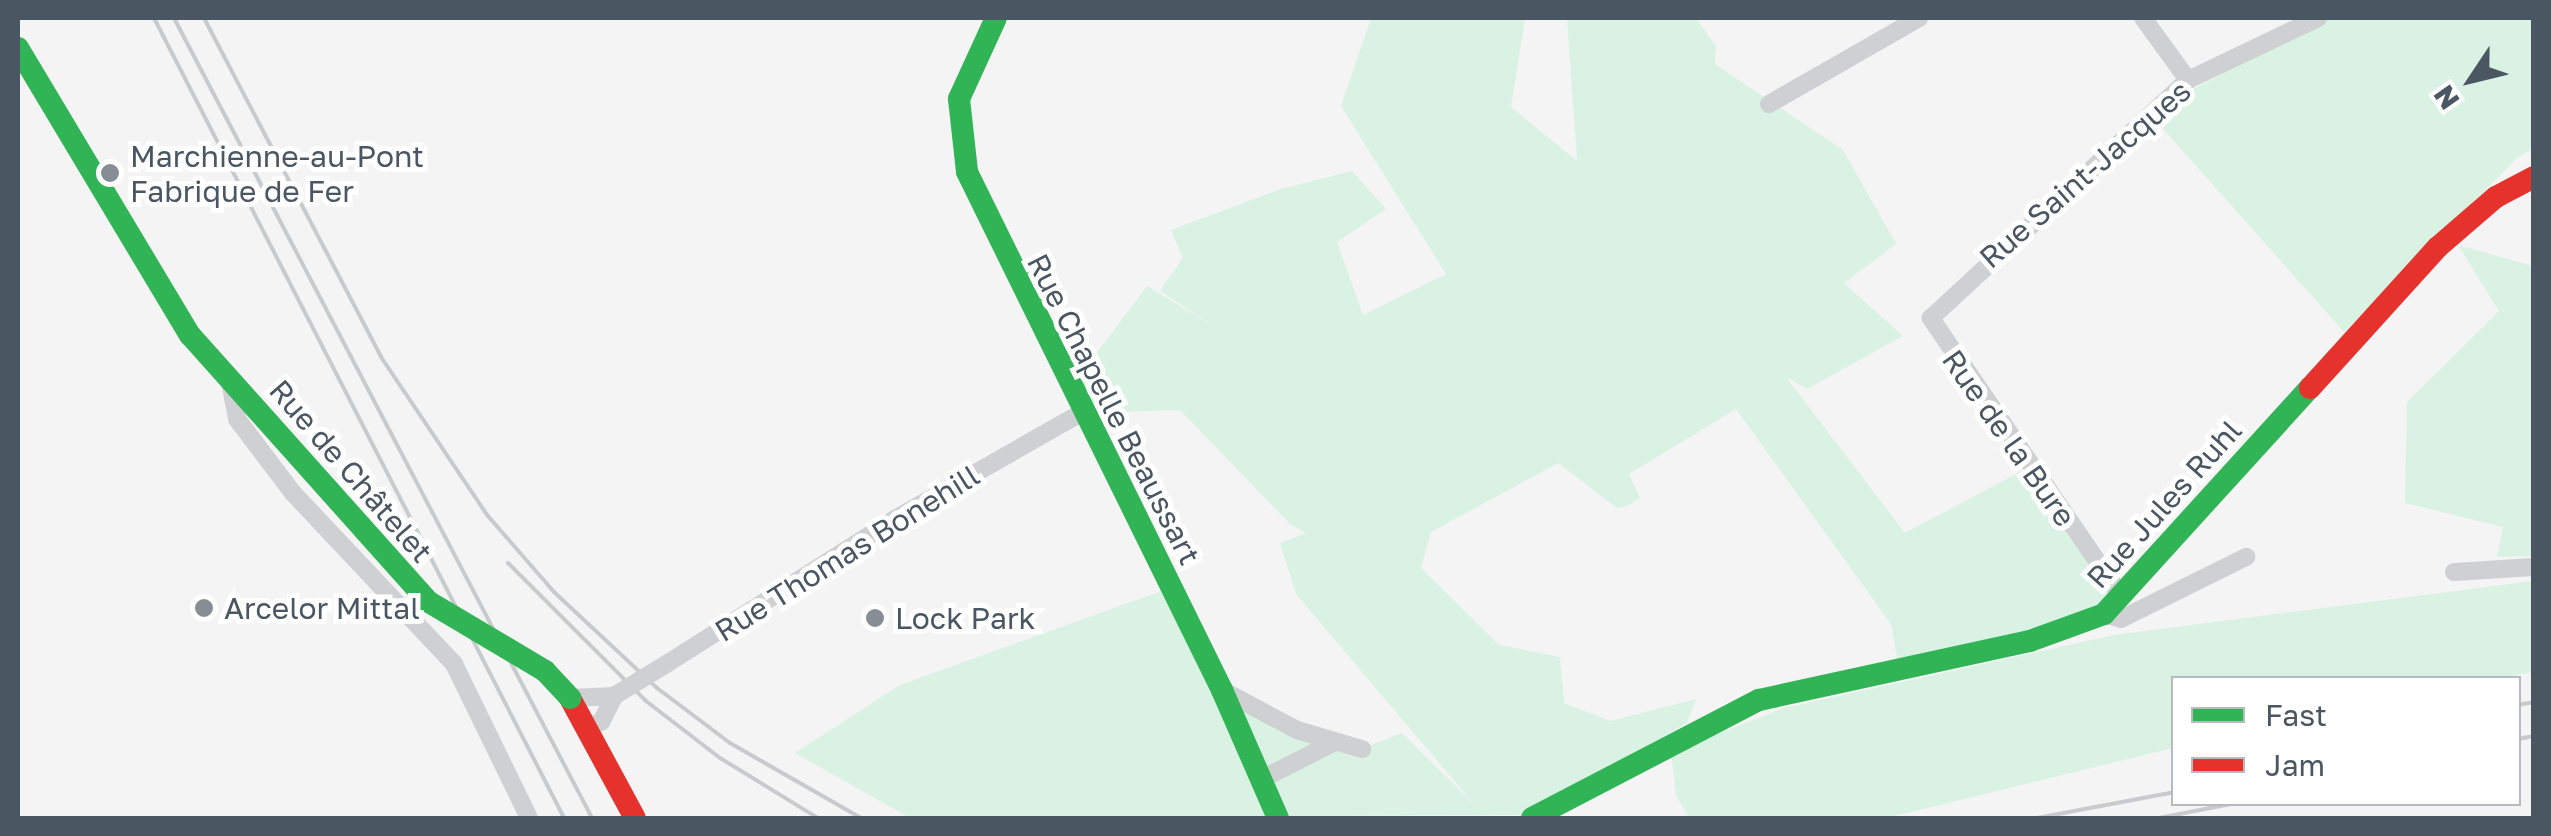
<!DOCTYPE html>
<meta charset="utf-8">
<style>
body{margin:0}
#map{position:relative;width:2551px;height:836px;overflow:hidden;background:#f4f4f4;font-family:"Golos Text",sans-serif}
div>[style]{position:absolute}
.green>*{inset:0;background:#d9f2e3}
.street>*{height:18px;margin:-9px;padding:0 9px;transform-origin:9px;border-radius:9px;background:#ced0d2}
.fast>*{height:22px;margin:-11px;padding:0 11px;transform-origin:11px;border-radius:11px;background:#30b455}
.jam>*{height:22px;margin:-11px;padding:0 11px;transform-origin:11px;border-radius:11px;background:#e5322d}
.rail>*{height:4px;margin:-2px;padding:0 2px;transform-origin:2px;border-radius:2px;background:#c9cacc}
.street-bridge>*{height:18px;margin:-9px;padding:0 9px;transform-origin:9px;border-radius:9px;background:#ced0d2}
.fast-bridge>*{height:22px;margin:-11px;padding:0 11px;transform-origin:11px;border-radius:11px;background:#30b455}
.dots>*{width:28px;height:28px;translate:-50% -50%;box-sizing:border-box;border:5px solid #fff;border-radius:50%}
span{translate:-50% -50%;white-space:nowrap;text-align:center;line-height:1.15;-webkit-text-stroke:10px #fff;paint-order:stroke}
.poi-label{font-size:30px;color:#4a5661}
.left{translate:0 -50%;text-align:left}
.street-label{font-size:30px;color:#4a5661}
.frame{position:absolute;inset:0;border:20px solid #4a5661;pointer-events:none}
.legend{position:absolute;left:2171px;top:676px;width:350px;height:130px;box-sizing:border-box;background:#fff;border:2px solid #b7bbc0;margin:0;padding:12px 18px;list-style:none;font-size:30px;color:#4a5661}
.legend li{display:flex;align-items:center;gap:20px;height:50px}
.legend b{width:50px;border:2px solid #b7bbc0}
.north{position:absolute;left:2421px;top:30px;width:100px;height:100px;-webkit-text-stroke:8px #fff;paint-order:stroke;rotate:235deg;font-size:28px;font-weight:700;line-height:40px;text-align:center;color:#4a5661}
.north::after{content:'';display:block;margin:auto;width:35px;height:45px;background:#4a5661;clip-path:polygon(50% 0,100% 100%,50% 72%,0 100%)}
</style>
<div id="map">
<div class="green">
<div style="clip-path:polygon(1371px 18px,1525px 18px,1511px 107px,1577px 161px,1567px 18px,1696px 18px,1716px 46px,1715px 64px,1843px 150px,1896px 244px,1844px 283px,1903px 336px,1807px 389px,1786px 377px,1905px 533px,2029px 467px,2121px 596px,2022px 643px,1897px 658px,1891px 624px,1736px 409px,1629px 474px,1640px 498px,1627px 506px,1617px 508px,1558px 463px,1431px 532px,1421px 568px,1499px 645px,1560px 657px,1564px 703px,1610px 721px,1696px 699px,1687px 723px,1526px 815px,910px 818px,795px 753px,900px 685px,1170px 588px,1225px 702px,1361px 749px,1402px 733px,1474px 804px,1296px 594px,1280px 543px,1306px 533px,1290px 524px,1180px 410px,1081px 413px,1069px 390px,1147px 286px,1215px 327px,1160px 291px,1183px 258px,1171px 230px,1281px 189px,1352px 171px,1386px 209px,1337px 242px,1363px 315px,1446px 274px,1341px 106px)"></div>
<div style="clip-path:polygon(2331px 18px,2533px 18px,2533px 149px,2518px 157px,2344px 332px,2158px 123px,2195px 88px)"></div>
<div style="clip-path:polygon(2458px 245px,2533px 266px,2533px 556px,2497px 557px,2503px 527px,2405px 503px,2407px 402px,2499px 311px)"></div>
<div style="clip-path:polygon(2533px 581px,2533px 672px,2502px 678px,2174px 678px,2173px 748px,1886px 818px,1689px 818px,1676px 795px,1671px 752px,1784px 708px,2114px 635px)"></div>
</div>
<div class="street">
<div style="left:2143px;top:18px;width:77px;rotate:54deg"></div>
<div style="left:1769px;top:104px;width:173px;rotate:-29.8deg"></div>
<div style="left:230px;top:382px;width:38px;rotate:79deg"></div>
<div style="left:237px;top:419px;width:93px;rotate:52.9deg"></div>
<div style="left:293px;top:493px;width:235px;rotate:46.7deg"></div>
<div style="left:454px;top:664px;width:171px;rotate:64deg"></div>
<div style="left:2454px;top:572px;width:80px;rotate:-3.6deg"></div>
<div style="left:2121px;top:596px;width:337px;rotate:-124.4deg"></div>
<div style="left:1931px;top:318px;width:350px;rotate:-42.8deg"></div>
<div style="left:2188px;top:80px;width:144px;rotate:-25.5deg"></div>
<div style="left:2104px;top:614px;width:18px;rotate:16deg"></div>
<div style="left:2121px;top:619px;width:140px;rotate:-26.4deg"></div>
<div style="left:668px;top:663px;width:269px;rotate:-32.4deg"></div>
<div style="left:895px;top:519px;width:214px;rotate:-29.7deg"></div>
<div style="left:1222px;top:690px;width:85px;rotate:28.1deg"></div>
<div style="left:1297px;top:730px;width:68px;rotate:16.3deg"></div>
<div style="left:570px;top:698px;width:44px;rotate:-2.6deg"></div>
<div style="left:614px;top:696px;width:28px;rotate:116deg"></div>
<div style="left:602px;top:721px;width:18px;rotate:153deg"></div>
<div style="left:1262px;top:779px;width:82px;rotate:-26.9deg"></div>
</div>
<div class="fast">
<div style="left:996px;top:18px;width:89px;rotate:114.6deg"></div>
<div style="left:959px;top:99px;width:73px;rotate:83.7deg"></div>
<div style="left:967px;top:172px;width:577px;rotate:63.79deg"></div>
<div style="left:1222px;top:690px;width:140px;rotate:66.4deg"></div>
<div style="left:18px;top:48px;width:335px;rotate:59.1deg"></div>
<div style="left:190px;top:335px;width:358px;rotate:48.2deg"></div>
<div style="left:1532px;top:818px;width:256px;rotate:-27.5deg"></div>
<div style="left:1759px;top:700px;width:277px;rotate:-12.3deg"></div>
<div style="left:2030px;top:641px;width:79px;rotate:-20deg"></div>
<div style="left:2104px;top:614px;width:306px;rotate:-47.7deg"></div>
</div>
<div class="jam">
<div style="left:2310px;top:388px;width:190px;rotate:-47.8deg"></div>
<div style="left:2438px;top:247px;width:77px;rotate:-40.8deg"></div>
<div style="left:2496px;top:197px;width:43px;rotate:-27.8deg"></div>
<div style="left:570px;top:698px;width:136px;rotate:61.6deg"></div>
</div>
<div class="rail">
<div style="left:154px;top:18px;width:899px;rotate:62.86deg"></div>
<div style="left:174px;top:18px;width:903px;rotate:62.41deg"></div>
<div style="left:204px;top:18px;width:382px;rotate:62.4deg"></div>
<div style="left:381px;top:357px;width:192px;rotate:56.1deg"></div>
<div style="left:488px;top:516px;width:101px;rotate:49deg"></div>
<div style="left:554px;top:592px;width:141px;rotate:43deg"></div>
<div style="left:657px;top:688px;width:91px;rotate:37deg"></div>
<div style="left:730px;top:743px;width:151px;rotate:29.8deg"></div>
<div style="left:508px;top:563px;width:195px;rotate:45deg"></div>
<div style="left:646px;top:701px;width:93px;rotate:37.6deg"></div>
<div style="left:720px;top:758px;width:115px;rotate:31.5deg"></div>
<div style="left:2518px;top:705px;width:16px;rotate:-11deg"></div>
<div style="left:2518px;top:739px;width:16px;rotate:-11deg"></div>
<div style="left:2037px;top:818px;width:139px;rotate:-10.7deg"></div>
<div style="left:2159px;top:818px;width:73px;rotate:-11deg"></div>
</div>
<div class="street-bridge">
<div style="left:614px;top:696px;width:63px;rotate:-31.4deg"></div>
</div>
<div class="fast-bridge">
<div style="left:429px;top:602px;width:135px;rotate:30.7deg"></div>
<div style="left:545px;top:671px;width:37px;rotate:47deg"></div>
</div>
<div class="dots">
<div style="left:110px;top:173px;background:#868d94"></div>
<div style="left:204px;top:608px;background:#868d94"></div>
<div style="left:875px;top:618px;background:#868d94"></div>
</div>
<div class="poi-label">
<span class="left" style="left:130px;top:173px">Marchienne-au-Pont<br>Fabrique de Fer</span>
<span class="left" style="left:224px;top:608px">Arcelor Mittal</span>
<span class="left" style="left:895px;top:618px">Lock Park</span>
</div>
<div class="street-label">
<span style="left:2085px;top:174px;rotate:-41deg">Rue Saint-Jacques</span>
<span style="left:1114px;top:409px;rotate:63deg">Rue Chapelle Beaussart</span>
<span style="left:2009px;top:438px;rotate:55deg">Rue de la Bure</span>
<span style="left:351px;top:471px;rotate:49deg">Rue de Châtelet</span>
<span style="left:2164px;top:504px;rotate:-48deg">Rue Jules Ruhl</span>
<span style="left:847px;top:553px;rotate:-32deg">Rue Thomas Bonehill</span>
</div>
<div class="frame"></div>
<ul class="legend">
<li><b style="height:12px;background:#30b455"></b>Fast</li>
<li><b style="height:12px;background:#e5322d"></b>Jam</li>
</ul>
<div class="north">N</div>
</div>
